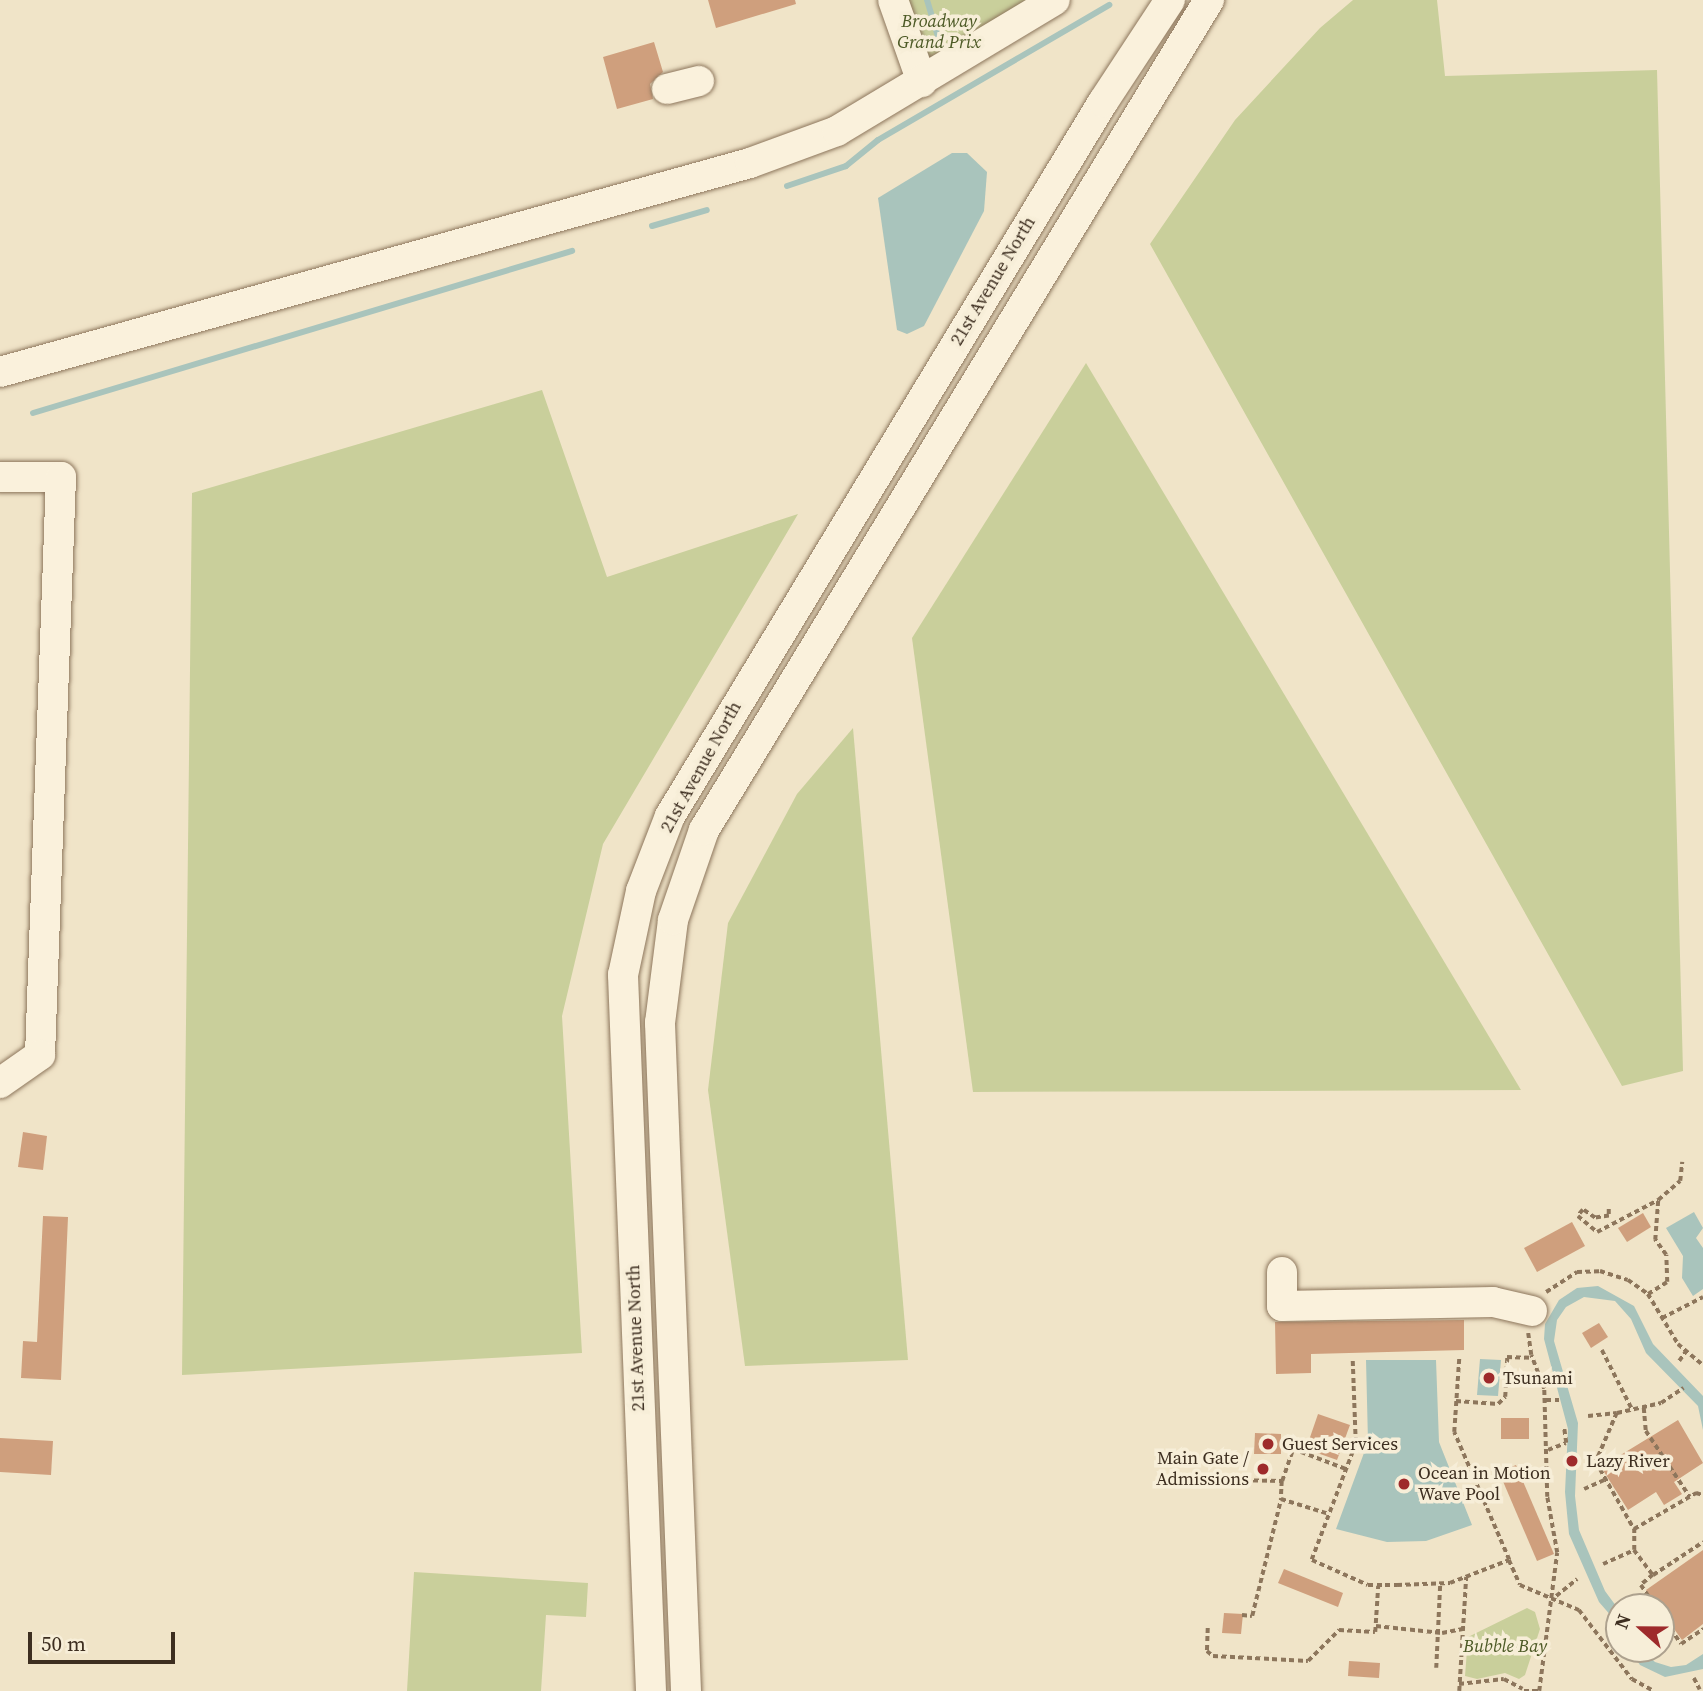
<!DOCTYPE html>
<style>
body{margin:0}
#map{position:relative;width:1703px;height:1691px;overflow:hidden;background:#f0e4c8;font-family:"Source Serif 4",serif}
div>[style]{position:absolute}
.green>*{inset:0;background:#c9cf9b}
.water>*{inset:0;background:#a9c4bc}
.stream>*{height:6px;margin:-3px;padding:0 3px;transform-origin:3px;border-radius:3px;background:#a9c4bc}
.building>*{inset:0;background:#cf9f7d}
.path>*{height:3.5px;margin-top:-1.75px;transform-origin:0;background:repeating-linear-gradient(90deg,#8d765c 0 5px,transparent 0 8.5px)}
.roads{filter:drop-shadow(0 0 2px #8d765c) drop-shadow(0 0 2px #8d765c)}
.minor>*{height:30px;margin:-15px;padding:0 15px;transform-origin:15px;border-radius:15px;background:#faf1dc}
.dots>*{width:19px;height:19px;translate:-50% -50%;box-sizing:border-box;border:4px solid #f7eed8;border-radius:50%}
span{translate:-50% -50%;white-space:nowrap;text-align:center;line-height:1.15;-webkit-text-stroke:7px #f7eed8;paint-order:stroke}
.park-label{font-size:18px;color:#4d5a26;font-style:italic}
.street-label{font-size:18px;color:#3d2e20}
.poi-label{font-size:18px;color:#3d2e20}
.left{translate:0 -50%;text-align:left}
.right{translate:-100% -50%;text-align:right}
.north{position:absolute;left:1605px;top:1593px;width:70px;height:70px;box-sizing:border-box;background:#f7eed8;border:2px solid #ada18e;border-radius:50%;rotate:291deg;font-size:19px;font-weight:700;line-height:28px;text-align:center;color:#3d2e20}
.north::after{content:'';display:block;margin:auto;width:24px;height:32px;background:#9e2a2b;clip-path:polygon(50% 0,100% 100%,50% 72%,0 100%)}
.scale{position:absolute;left:28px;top:1632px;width:147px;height:32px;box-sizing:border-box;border:4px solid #3d2e20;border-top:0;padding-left:9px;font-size:21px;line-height:24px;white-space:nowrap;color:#3d2e20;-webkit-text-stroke:5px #f7eed8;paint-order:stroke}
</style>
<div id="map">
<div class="green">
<div style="clip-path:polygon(893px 0,1055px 0,922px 82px)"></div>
<div style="clip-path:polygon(1353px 0,1437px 0,1445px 76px,1657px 70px,1683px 1071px,1622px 1086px,1150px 244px,1235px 120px,1320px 28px)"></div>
<div style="clip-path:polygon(1086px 363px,1521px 1090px,973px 1092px,912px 638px)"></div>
<div style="clip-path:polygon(542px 390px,607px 577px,798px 514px,603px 844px,562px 1016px,582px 1353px,182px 1375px,192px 493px)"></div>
<div style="clip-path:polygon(853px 728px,908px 1360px,745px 1366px,708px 1090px,728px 923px,797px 794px)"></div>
<div style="clip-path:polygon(414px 1572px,588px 1583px,586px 1617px,546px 1615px,541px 1691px,407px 1691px)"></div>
<div style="clip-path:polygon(1527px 1608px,1535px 1612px,1540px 1629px,1525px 1675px,1519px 1679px,1505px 1673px,1477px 1679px,1465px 1676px,1468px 1637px)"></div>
</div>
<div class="water">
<div style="clip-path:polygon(952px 153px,967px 153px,987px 172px,984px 211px,924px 326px,907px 334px,897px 330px,878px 198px)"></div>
<div style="clip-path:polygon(1694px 1212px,1703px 1228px,1696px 1238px,1703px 1248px,1703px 1289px,1693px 1296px,1682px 1278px,1683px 1256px,1666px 1228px)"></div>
<div style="clip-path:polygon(1598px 1286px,1634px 1306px,1653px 1344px,1703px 1396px,1703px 1430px,1698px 1406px,1646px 1353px,1631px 1319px,1615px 1301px,1584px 1297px,1566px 1307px,1557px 1320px,1554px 1341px,1578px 1423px,1575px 1496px,1579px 1530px,1605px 1591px,1619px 1610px,1619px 1625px,1599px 1602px,1569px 1534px,1565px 1492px,1568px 1429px,1544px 1339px,1545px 1324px,1559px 1300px,1577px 1288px)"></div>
<div style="clip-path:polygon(1480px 1359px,1501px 1360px,1498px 1396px,1477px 1395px)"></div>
<div style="clip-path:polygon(1366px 1360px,1436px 1360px,1439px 1442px,1472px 1525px,1426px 1541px,1387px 1542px,1336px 1529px,1368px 1442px)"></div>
<div style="clip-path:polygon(1629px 1649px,1641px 1649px,1655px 1662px,1671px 1667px,1686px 1665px,1703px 1654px,1703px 1669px,1665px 1677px,1640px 1665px)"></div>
</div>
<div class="stream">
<div style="left:927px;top:0;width:45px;rotate:73.2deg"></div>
<div style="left:787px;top:186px;width:62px;rotate:-18.7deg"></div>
<div style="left:846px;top:166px;width:41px;rotate:-39.1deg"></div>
<div style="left:878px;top:140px;width:268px;rotate:-30.3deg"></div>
<div style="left:652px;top:226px;width:57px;rotate:-16.2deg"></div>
<div style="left:33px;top:413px;width:563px;rotate:-16.73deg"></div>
</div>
<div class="building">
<div style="clip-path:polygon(708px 0,795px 0,796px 4px,716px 28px)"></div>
<div style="clip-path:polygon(654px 42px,663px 72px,650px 84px,653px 99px,617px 109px,603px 57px)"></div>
<div style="clip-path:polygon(23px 1132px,47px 1136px,43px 1170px,18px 1167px)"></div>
<div style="clip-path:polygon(1643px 1213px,1651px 1227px,1627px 1242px,1618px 1228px)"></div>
<div style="clip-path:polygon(43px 1216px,68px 1217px,61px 1380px,21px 1378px,23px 1341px,37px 1342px)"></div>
<div style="clip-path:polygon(1572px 1222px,1585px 1246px,1537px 1272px,1524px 1248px)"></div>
<div style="clip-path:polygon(1464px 1320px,1464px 1350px,1311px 1354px,1311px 1373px,1276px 1374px,1275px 1322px)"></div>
<div style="clip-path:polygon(1599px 1323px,1608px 1337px,1591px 1348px,1582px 1333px)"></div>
<div style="clip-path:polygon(1318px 1414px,1350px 1425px,1337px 1460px,1306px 1449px)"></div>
<div style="clip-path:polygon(1501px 1418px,1529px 1418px,1529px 1439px,1501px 1439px)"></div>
<div style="clip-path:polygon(1678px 1420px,1703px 1463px,1674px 1482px,1682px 1494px,1664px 1505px,1656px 1492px,1628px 1510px,1601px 1467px)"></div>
<div style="clip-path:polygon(1255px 1433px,1281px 1434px,1281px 1454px,1254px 1454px)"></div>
<div style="clip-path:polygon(0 1438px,53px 1441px,51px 1475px,0 1472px)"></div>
<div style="clip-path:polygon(1516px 1465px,1554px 1554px,1537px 1561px,1499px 1472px)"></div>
<div style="clip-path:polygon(1703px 1550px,1703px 1624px,1682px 1640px,1646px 1590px)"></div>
<div style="clip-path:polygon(1284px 1569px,1343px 1593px,1338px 1607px,1278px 1583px)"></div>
<div style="clip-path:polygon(1224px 1613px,1243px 1614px,1241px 1634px,1222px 1633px)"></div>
<div style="clip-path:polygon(1349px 1661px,1380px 1663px,1379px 1678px,1348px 1676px)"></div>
</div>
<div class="path">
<div style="left:1609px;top:1209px;width:7px;rotate:90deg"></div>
<div style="left:1609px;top:1216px;width:14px;rotate:172deg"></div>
<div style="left:1595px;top:1218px;width:14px;rotate:-146deg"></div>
<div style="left:1583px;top:1210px;width:8px;rotate:130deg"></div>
<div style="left:1578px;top:1216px;width:25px;rotate:40deg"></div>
<div style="left:1597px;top:1232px;width:69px;rotate:-27.7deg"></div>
<div style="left:1546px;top:1292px;width:37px;rotate:-33deg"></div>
<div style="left:1577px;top:1272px;width:23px;rotate:-2deg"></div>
<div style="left:1600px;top:1271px;width:29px;rotate:18deg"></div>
<div style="left:1628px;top:1280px;width:24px;rotate:35deg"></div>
<div style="left:1648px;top:1294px;width:58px;rotate:59deg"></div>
<div style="left:1678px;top:1344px;width:33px;rotate:40deg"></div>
<div style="left:1648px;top:1294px;width:22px;rotate:-32deg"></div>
<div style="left:1667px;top:1282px;width:27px;rotate:-92deg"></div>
<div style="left:1666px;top:1255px;width:19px;rotate:-126deg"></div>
<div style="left:1655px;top:1240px;width:40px;rotate:-85.7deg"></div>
<div style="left:1658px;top:1200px;width:29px;rotate:-41deg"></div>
<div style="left:1680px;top:1181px;width:19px;rotate:-84deg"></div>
<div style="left:1662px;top:1318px;width:46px;rotate:-27.1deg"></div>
<div style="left:1602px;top:1350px;width:68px;rotate:63.1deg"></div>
<div style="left:1353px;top:1361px;width:83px;rotate:87.9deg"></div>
<div style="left:1356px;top:1444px;width:124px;rotate:110.8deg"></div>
<div style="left:1312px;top:1560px;width:61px;rotate:24.1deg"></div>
<div style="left:1368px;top:1585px;width:29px"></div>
<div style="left:1397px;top:1585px;width:53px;rotate:-2.2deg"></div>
<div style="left:1450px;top:1583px;width:63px;rotate:-21.3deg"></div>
<div style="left:1509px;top:1560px;width:139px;rotate:-113.3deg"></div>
<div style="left:1454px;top:1432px;width:73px;rotate:-86.1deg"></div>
<div style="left:1679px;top:1361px;width:12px;rotate:-55deg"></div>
<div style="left:1546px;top:1400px;width:13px"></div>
<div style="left:1456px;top:1401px;width:42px;rotate:4.1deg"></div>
<div style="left:1498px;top:1404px;width:10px;rotate:-45deg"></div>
<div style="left:1505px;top:1397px;width:40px;rotate:-87.1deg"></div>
<div style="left:1507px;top:1357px;width:25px;rotate:2deg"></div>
<div style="left:1644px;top:1408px;width:23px;rotate:85deg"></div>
<div style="left:1646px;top:1431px;width:79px;rotate:56.3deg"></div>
<div style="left:1617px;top:1413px;width:45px;rotate:-12.8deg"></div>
<div style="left:1661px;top:1403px;width:27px;rotate:-34deg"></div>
<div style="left:1588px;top:1416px;width:29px;rotate:-6deg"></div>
<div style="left:1617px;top:1413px;width:53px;rotate:113.2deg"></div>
<div style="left:1596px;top:1462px;width:77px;rotate:60.4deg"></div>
<div style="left:1548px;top:1450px;width:19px;rotate:-21deg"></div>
<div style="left:1566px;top:1443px;width:15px;rotate:-98deg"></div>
<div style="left:1228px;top:1480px;width:54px;rotate:1.1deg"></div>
<div style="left:1282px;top:1481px;width:34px;rotate:-71deg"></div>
<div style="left:1293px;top:1449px;width:57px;rotate:20.7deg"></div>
<div style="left:1282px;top:1481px;width:18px;rotate:93deg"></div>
<div style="left:1281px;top:1499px;width:50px;rotate:17.4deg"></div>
<div style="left:1584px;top:1489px;width:22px;rotate:-24deg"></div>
<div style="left:1634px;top:1550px;width:21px;rotate:-90deg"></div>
<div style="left:1634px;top:1529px;width:72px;rotate:-30.1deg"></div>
<div style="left:1696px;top:1493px;width:7px;rotate:16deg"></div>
<div style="left:1509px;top:1560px;width:27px;rotate:66deg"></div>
<div style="left:1520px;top:1585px;width:64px;rotate:23deg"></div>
<div style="left:1579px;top:1610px;width:87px;rotate:52.5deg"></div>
<div style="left:1632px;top:1679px;width:25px;rotate:29deg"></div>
<div style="left:1603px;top:1564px;width:34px;rotate:-24deg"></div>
<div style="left:1634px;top:1550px;width:31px;rotate:53deg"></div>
<div style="left:1653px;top:1575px;width:60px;rotate:-33.4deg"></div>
<div style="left:1653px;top:1575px;width:16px;rotate:140deg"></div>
<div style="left:1641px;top:1585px;width:27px;rotate:56deg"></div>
<div style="left:1556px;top:1596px;width:27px;rotate:-39deg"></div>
<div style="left:1242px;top:1615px;width:10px;rotate:6deg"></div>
<div style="left:1252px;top:1616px;width:121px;rotate:-76.1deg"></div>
<div style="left:1661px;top:1615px;width:35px;rotate:55deg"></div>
<div style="left:1681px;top:1644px;width:27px;rotate:-34deg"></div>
<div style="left:1376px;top:1626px;width:66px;rotate:6.1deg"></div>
<div style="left:1442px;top:1633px;width:21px;rotate:-11deg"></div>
<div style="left:1208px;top:1628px;width:23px;rotate:92deg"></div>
<div style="left:1207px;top:1651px;width:8px;rotate:40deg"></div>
<div style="left:1213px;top:1656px;width:95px;rotate:3deg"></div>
<div style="left:1308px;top:1661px;width:44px;rotate:-45deg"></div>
<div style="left:1339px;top:1630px;width:36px;rotate:3deg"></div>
<div style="left:1375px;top:1632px;width:46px;rotate:-86.3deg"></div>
<div style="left:1436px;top:1668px;width:84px;rotate:-87.3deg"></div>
<div style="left:1694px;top:1678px;width:13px;rotate:63deg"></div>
<div style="left:1459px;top:1684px;width:45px;rotate:-6.3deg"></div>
<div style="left:1504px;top:1679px;width:21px;rotate:28deg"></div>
<div style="left:1459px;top:1691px;width:114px;rotate:-86.5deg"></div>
<div style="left:1524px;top:1691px;width:15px"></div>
<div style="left:1539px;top:1691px;width:139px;rotate:-82.6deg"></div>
<div style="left:1557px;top:1553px;width:57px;rotate:-100.1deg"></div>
<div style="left:1547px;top:1497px;width:108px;rotate:-91.6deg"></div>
<div style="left:1544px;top:1389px;width:36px;rotate:-111deg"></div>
<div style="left:1531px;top:1355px;width:22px;rotate:-98deg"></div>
</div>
<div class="roads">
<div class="minor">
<div style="left:893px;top:0;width:87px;rotate:70.5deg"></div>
<div style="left:667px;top:89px;width:33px;rotate:-14deg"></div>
<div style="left:0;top:372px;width:779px;rotate:-15.57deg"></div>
<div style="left:750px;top:163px;width:93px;rotate:-20.2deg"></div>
<div style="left:837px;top:131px;width:254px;rotate:-31deg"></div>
<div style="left:0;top:477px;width:61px"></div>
<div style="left:61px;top:477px;width:578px;rotate:92.08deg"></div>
<div style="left:40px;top:1055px;width:49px;rotate:145deg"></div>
<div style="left:1282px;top:1272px;width:34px;rotate:90deg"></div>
<div style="left:1282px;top:1306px;width:211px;rotate:-1.1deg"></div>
<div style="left:1493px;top:1302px;width:40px;rotate:13deg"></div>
<div style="left:651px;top:1691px;width:717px;rotate:-92.24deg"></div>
<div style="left:623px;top:975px;width:86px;rotate:-77.9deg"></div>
<div style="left:641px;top:891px;width:80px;rotate:-68.9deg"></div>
<div style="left:670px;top:816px;width:835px;rotate:-58.77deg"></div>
<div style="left:1103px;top:102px;width:122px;rotate:-56.7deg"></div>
<div style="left:686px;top:1691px;width:669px;rotate:-92.23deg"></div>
<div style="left:660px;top:1023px;width:104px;rotate:-82.8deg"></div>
<div style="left:673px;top:920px;width:95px;rotate:-71deg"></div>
<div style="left:704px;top:830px;width:972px;rotate:-58.68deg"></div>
</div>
</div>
<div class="dots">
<div style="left:1489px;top:1378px;background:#9e2a2b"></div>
<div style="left:1268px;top:1444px;background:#9e2a2b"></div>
<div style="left:1572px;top:1461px;background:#9e2a2b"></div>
<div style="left:1263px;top:1469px;background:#9e2a2b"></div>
<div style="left:1404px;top:1484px;background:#9e2a2b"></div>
</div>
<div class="park-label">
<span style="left:939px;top:32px">Broadway<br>Grand Prix</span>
<span style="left:1505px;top:1646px">Bubble Bay</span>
</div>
<div class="street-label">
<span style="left:993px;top:281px;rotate:-59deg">21st Avenue North</span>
<span style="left:701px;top:767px;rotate:-61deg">21st Avenue North</span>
<span style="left:636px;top:1338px;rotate:-92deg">21st Avenue North</span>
</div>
<div class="poi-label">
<span class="left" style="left:1503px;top:1378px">Tsunami</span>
<span class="left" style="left:1282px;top:1444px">Guest Services</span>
<span class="right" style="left:1249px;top:1469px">Main Gate /<br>Admissions</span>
<span class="left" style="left:1586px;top:1461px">Lazy River</span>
<span class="left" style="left:1418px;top:1484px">Ocean in Motion<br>Wave Pool</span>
</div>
<div class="north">N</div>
<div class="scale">50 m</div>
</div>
